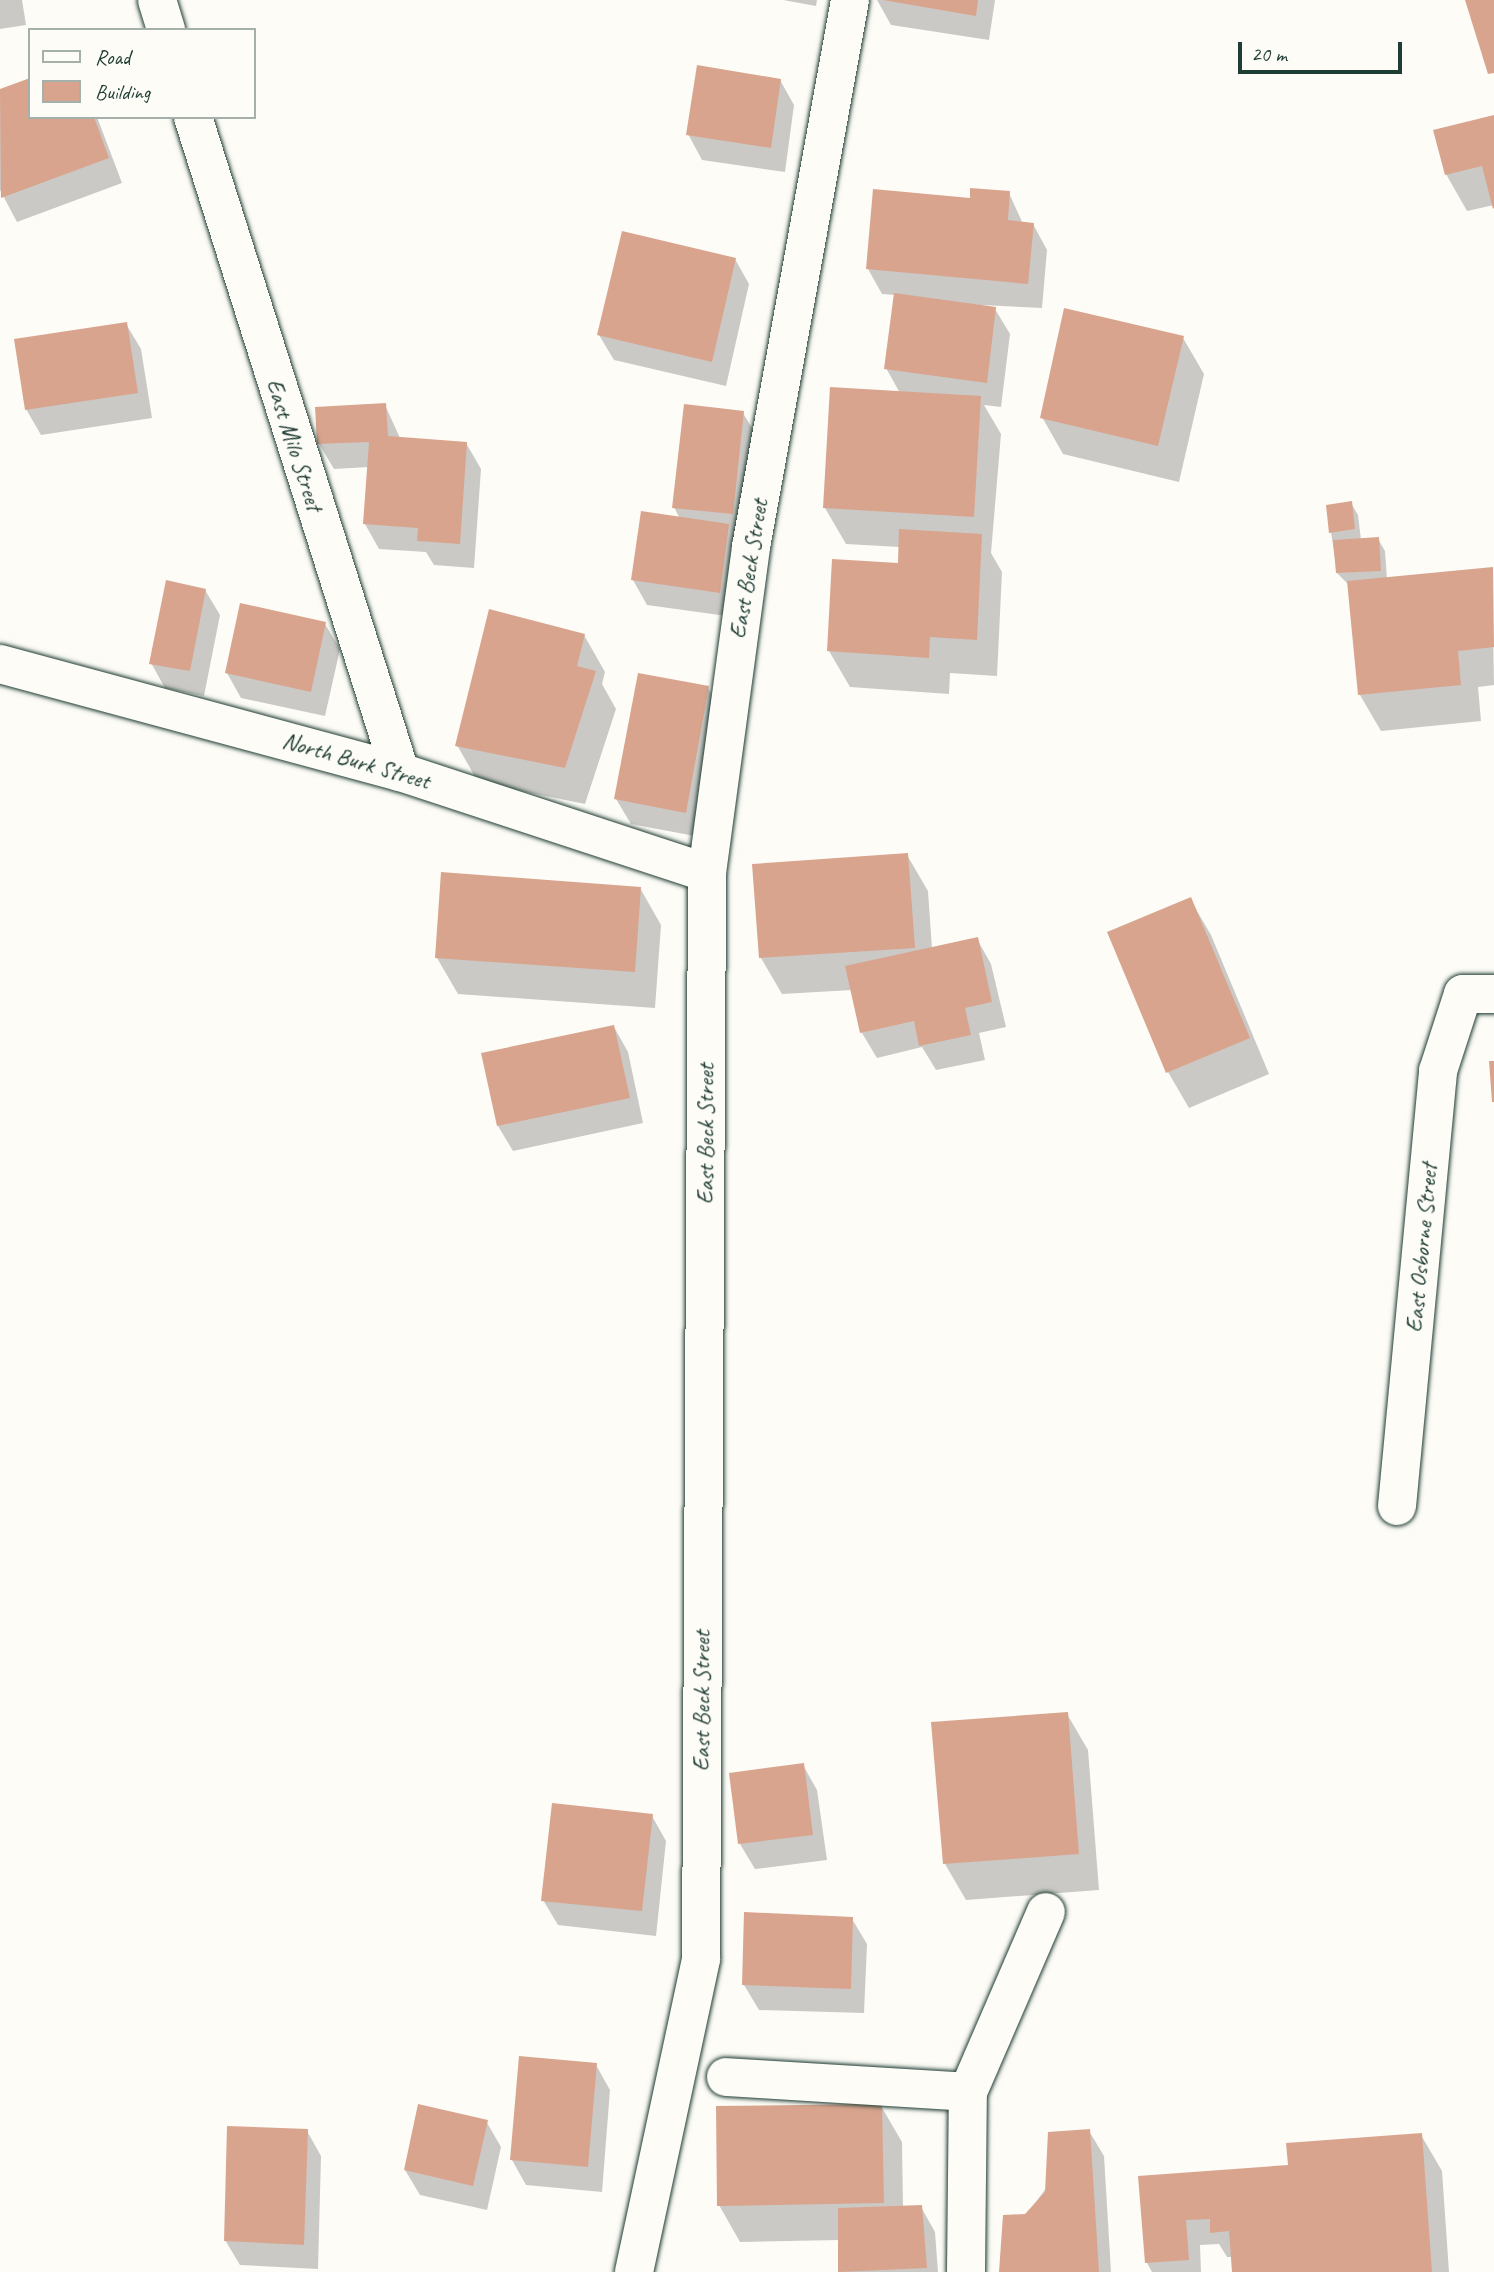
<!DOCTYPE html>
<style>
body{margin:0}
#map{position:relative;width:1494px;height:2272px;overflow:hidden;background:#fdfcf7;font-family:Caveat,sans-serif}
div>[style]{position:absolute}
.shadow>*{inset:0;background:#0003}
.building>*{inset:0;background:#d9a48e}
.roads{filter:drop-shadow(0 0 2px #1f3d34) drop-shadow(0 0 2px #1f3d34)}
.minor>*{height:38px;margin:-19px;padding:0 19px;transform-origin:19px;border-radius:19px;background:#fdfcf7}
span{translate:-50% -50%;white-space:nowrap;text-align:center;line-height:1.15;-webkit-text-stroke:5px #fdfcf7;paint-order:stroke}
.street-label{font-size:24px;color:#1f3d34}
.legend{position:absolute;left:28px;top:28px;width:228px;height:91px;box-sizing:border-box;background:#fdfcf7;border:2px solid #a4b0a9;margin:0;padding:9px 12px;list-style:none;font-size:21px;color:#1f3d34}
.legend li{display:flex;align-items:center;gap:14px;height:35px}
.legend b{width:35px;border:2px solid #a4b0a9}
.scale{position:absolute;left:1238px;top:42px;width:164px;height:32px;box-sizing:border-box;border:4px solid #1f3d34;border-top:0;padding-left:9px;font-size:21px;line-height:24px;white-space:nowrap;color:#1f3d34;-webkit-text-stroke:5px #fdfcf7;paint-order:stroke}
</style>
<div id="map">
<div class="shadow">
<div style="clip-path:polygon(0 0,22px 0,26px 25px,0 29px)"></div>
<div style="clip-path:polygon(783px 0,817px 0,816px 6px)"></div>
<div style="clip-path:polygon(877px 0,995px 0,989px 40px,891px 25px)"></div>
<div style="clip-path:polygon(30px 80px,30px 117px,97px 117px,122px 183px,17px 222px,0 190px,0 91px)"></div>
<div style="clip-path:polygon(780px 80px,794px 105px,785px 172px,702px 160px,688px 134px)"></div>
<div style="clip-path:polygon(1494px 117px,1494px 205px,1467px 211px,1446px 174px)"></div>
<div style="clip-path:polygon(1009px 193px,1023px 224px,1033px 224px,1047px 250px,1042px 308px,959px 304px,995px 309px,1010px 334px,1001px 407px,984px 405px,1001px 434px,991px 553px,1002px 572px,997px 676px,950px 673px,949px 694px,850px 687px,829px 651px,900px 564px,900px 547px,846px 544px,825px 508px,900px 393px,886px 368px,895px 295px,882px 294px,868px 269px,971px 200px)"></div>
<div style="clip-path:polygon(735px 259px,749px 284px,726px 386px,614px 360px,599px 335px)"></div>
<div style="clip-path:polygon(126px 324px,141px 349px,152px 418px,41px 435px,26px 409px)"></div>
<div style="clip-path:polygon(1183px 338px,1204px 374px,1179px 482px,1063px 454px,1042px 417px)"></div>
<div style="clip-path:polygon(385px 405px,400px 438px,466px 443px,481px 469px,474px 568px,434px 565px,426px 552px,379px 549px,365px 524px,369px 467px,334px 469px,319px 444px)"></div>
<div style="clip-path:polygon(743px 413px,758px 438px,734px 617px,647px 605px,633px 580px,680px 519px,674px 507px)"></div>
<div style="clip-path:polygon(1351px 503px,1358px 515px,1361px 540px,1378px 539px,1385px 551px,1387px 579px,1492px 568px,1494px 685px,1478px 687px,1481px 721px,1381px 731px,1360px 695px,1349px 585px,1337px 573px,1331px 532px)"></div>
<div style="clip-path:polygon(205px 590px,220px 615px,204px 696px,165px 688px,151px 663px)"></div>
<div style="clip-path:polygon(325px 624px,340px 649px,325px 716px,241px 698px,227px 673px)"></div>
<div style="clip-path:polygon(584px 635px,605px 672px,602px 684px,616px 709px,585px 804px,478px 782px,457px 745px)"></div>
<div style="clip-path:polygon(708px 688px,722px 713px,700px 837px,631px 824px,616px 799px)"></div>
<div style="clip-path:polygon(907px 855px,928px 891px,932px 949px,977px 939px,991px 964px,1006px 1027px,979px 1033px,985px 1060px,936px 1070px,922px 1047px,877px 1058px,862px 1033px,852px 990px,782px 994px,761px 958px,754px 865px)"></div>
<div style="clip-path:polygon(640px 888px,661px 925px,655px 1008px,458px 994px,437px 958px)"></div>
<div style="clip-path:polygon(1190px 899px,1211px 935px,1269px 1074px,1189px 1108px,1168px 1072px)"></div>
<div style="clip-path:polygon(614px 1027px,628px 1052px,643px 1123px,513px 1151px,498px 1126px)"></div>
<div style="clip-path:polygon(1067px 1714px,1088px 1750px,1099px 1890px,966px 1900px,945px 1864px)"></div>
<div style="clip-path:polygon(803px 1765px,817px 1790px,827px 1860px,755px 1869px,740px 1844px)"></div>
<div style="clip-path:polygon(652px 1816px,666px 1841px,656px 1936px,558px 1925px,543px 1900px)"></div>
<div style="clip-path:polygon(852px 1919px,867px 1944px,864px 2013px,759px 2010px,744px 1985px)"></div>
<div style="clip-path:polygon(596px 2065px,610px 2090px,602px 2192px,526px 2185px,512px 2160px)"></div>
<div style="clip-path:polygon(881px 2106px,902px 2142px,903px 2208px,921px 2207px,935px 2232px,938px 2272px,840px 2272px,840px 2240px,740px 2242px,719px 2205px)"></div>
<div style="clip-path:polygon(486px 2121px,501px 2147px,487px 2210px,420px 2195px,405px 2170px)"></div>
<div style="clip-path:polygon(307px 2131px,321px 2156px,318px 2269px,240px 2265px,225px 2240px)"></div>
<div style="clip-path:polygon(1089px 2131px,1104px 2156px,1111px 2272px,1000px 2272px,1026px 2215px)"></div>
<div style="clip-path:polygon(1421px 2135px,1442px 2171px,1449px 2272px,1234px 2272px,1233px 2257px,1227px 2257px,1219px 2244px,1200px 2245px,1201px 2272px,1152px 2272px,1147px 2263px,1140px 2177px,1290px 2166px)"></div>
</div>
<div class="building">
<div style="clip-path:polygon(883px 0,978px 0,976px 16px)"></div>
<div style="clip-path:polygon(1465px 0,1494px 0,1494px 73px,1488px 74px)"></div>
<div style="clip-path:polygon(697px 65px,781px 79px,771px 148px,686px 135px)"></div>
<div style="clip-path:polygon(30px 78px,30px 117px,94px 117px,109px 158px,1px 198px,0 89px)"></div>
<div style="clip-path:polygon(1494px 115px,1494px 208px,1493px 209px,1482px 166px,1445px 175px,1433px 130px)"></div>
<div style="clip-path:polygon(970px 188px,1010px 191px,1008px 220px,1034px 223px,1028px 284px,866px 269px,873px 189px,970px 198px)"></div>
<div style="clip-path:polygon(622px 231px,736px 258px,712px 362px,597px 335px)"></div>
<div style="clip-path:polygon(894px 293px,996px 307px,987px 383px,884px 369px)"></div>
<div style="clip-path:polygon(1064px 308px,1184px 336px,1158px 446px,1040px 418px)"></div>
<div style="clip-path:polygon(127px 322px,138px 393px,25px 410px,14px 339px)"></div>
<div style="clip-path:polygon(830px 387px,981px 396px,974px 517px,823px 508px)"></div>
<div style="clip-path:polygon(386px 403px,388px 436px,467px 442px,460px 544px,417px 541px,418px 528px,363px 524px,369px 442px,317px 444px,315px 407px)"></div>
<div style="clip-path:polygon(684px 404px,744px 411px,733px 514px,672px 508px)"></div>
<div style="clip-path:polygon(1352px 501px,1355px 529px,1329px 533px,1326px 505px)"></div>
<div style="clip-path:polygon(641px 511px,729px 524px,720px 593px,631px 580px)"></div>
<div style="clip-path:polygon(899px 529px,982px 534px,977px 640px,930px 637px,929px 658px,827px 651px,832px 559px,898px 563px)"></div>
<div style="clip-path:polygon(1379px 537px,1381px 571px,1336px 573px,1333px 540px)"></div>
<div style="clip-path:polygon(1493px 567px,1494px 647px,1458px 651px,1461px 685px,1358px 695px,1347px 581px)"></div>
<div style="clip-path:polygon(166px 580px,206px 589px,190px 671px,149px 664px)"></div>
<div style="clip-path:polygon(240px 603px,326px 622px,311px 692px,225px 673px)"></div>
<div style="clip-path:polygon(489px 609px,585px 634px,577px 666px,596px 671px,565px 768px,455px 746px)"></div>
<div style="clip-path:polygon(638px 673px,709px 686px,686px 813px,614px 799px)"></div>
<div style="clip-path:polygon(908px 853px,915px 948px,759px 958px,752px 864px)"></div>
<div style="clip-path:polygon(441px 872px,641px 887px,635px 972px,435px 958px)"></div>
<div style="clip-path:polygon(1191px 897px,1250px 1038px,1166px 1073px,1107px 932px)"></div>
<div style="clip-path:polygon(978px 937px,992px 1002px,965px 1008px,971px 1035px,919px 1046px,914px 1021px,860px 1033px,845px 966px)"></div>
<div style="clip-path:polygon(614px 1025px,630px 1098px,497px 1126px,481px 1053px)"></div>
<div style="clip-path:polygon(1489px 1061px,1494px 1061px,1494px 1102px,1492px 1102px)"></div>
<div style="clip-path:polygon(1068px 1712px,1079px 1854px,943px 1864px,931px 1722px)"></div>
<div style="clip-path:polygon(804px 1763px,813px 1835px,738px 1844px,729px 1773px)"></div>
<div style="clip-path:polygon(552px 1803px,653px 1814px,642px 1911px,541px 1901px)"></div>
<div style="clip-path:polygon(744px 1912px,853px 1917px,851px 1989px,742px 1985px)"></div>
<div style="clip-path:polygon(519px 2056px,597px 2063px,588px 2167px,510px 2160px)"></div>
<div style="clip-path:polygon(418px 2104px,488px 2120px,473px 2186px,404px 2170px)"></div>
<div style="clip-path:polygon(882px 2104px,884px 2203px,717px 2206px,716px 2106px)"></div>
<div style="clip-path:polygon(227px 2126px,308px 2129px,304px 2245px,224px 2241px)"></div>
<div style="clip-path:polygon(1090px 2129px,1099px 2272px,999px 2272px,1003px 2215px,1025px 2214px,1045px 2192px,1048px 2132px)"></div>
<div style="clip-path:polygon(1422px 2133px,1432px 2272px,1232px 2272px,1229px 2231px,1210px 2233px,1210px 2219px,1186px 2220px,1189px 2260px,1145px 2263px,1138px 2176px,1288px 2165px,1286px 2143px)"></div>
<div style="clip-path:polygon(922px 2205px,927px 2268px,838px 2272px,838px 2208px)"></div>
</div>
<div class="roads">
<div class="minor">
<div style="left:157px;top:0;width:31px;rotate:73deg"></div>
<div style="left:193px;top:117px;width:687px;rotate:72.46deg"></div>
<div style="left:0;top:664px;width:414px;rotate:15.1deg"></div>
<div style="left:400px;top:772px;width:323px;rotate:18.2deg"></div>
<div style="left:1397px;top:1506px;width:437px;rotate:-84.6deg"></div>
<div style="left:1438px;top:1071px;width:81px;rotate:-72deg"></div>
<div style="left:1463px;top:994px;width:31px"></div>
<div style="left:726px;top:2077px;width:242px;rotate:3.5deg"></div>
<div style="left:634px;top:2272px;width:320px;rotate:-77.9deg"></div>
<div style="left:701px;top:1959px;width:1086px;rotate:-89.68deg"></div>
<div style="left:707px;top:873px;width:329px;rotate:-82.3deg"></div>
<div style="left:751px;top:547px;width:556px;rotate:-79.74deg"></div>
<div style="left:966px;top:2272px;width:180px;rotate:-89.4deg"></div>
<div style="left:968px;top:2092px;width:196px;rotate:-66.6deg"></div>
</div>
</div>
<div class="street-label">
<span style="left:294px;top:445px;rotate:72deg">East Milo Street</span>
<span style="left:749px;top:569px;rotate:-81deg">East Beck Street</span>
<span style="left:356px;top:761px;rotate:16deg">North Burk Street</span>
<span style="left:706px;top:1134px;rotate:-90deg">East Beck Street</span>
<span style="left:1422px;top:1248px;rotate:-85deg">East Osborne Street</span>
<span style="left:702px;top:1701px;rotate:-90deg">East Beck Street</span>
</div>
<ul class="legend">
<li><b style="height:9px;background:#fdfcf7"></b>Road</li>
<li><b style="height:19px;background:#d9a48e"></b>Building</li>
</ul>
<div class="scale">20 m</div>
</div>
